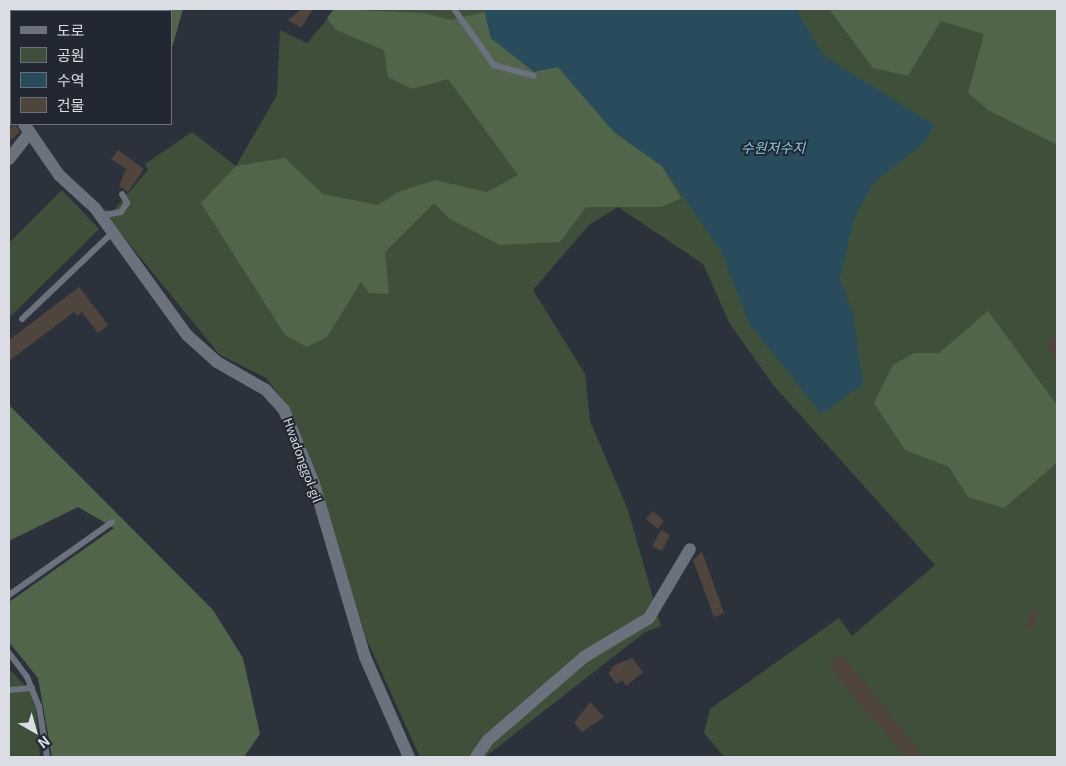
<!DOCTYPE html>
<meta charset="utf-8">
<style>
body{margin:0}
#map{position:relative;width:1066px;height:766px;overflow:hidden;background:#2c323b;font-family:Georgia,"Noto Sans KR",serif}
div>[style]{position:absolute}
.green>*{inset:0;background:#3f503a}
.forest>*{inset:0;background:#50654a}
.water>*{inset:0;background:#284c5b}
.building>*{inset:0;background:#4f453d}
.lane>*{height:6px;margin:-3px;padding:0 3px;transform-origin:3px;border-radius:3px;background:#6b727d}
.street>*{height:12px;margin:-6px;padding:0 6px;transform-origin:6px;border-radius:6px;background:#6b727d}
span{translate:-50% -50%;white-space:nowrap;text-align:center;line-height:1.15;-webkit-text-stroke:4px #222831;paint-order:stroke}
.street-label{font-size:12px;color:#dadee4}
.water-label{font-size:14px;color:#87cbe6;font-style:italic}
.frame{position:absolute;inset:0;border:10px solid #dadee4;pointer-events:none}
.legend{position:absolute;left:10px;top:10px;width:162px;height:115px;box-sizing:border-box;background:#222831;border:1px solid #6c7179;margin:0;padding:6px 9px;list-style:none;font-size:15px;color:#dadee4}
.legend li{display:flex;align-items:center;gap:10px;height:25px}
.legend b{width:25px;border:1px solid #6c7179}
.north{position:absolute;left:10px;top:706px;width:50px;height:50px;-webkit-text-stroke:4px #222831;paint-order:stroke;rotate:142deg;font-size:14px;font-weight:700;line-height:20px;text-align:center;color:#dadee4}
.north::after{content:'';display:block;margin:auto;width:18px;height:22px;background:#dadee4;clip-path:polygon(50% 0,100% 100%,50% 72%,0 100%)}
</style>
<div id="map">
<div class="green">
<div style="clip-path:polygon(336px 9px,1057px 9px,1057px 757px,724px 757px,704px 733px,710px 709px,839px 618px,852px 636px,935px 565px,774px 386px,730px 324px,703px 264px,618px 207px,589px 225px,533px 290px,585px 374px,590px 421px,628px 510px,661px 626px,645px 632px,485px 757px,420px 757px,366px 638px,316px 473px,288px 406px,266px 378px,219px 354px,101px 209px,113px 211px,148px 170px,145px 164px,192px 132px,236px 166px,277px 95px,280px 30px,307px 43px)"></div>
<div style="clip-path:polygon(62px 190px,99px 229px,9px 318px,9px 243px)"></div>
<div style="clip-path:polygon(9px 669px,35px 696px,40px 757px,9px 757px)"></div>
</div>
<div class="forest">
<div style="clip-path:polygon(9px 9px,183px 9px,171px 51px,171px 11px,11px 11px,11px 77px)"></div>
<div style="clip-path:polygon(334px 9px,423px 13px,451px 20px,485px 12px,491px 39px,558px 67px,614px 132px,662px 166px,681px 198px,661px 207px,586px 207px,560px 242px,500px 245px,450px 219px,434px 203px,385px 252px,389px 294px,369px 293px,361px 282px,327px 337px,307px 347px,285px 335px,201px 203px,236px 166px,285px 158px,323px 194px,378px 205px,398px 192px,435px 180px,487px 192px,518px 175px,448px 79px,412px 89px,388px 77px,384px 50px,336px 30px,327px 18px)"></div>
<div style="clip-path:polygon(829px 9px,1057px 9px,1057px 145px,988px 110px,968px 93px,984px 34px,941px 21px,908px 76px,873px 68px)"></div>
<div style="clip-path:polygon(988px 311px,1057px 405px,1057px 463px,1004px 508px,968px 497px,949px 467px,905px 450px,874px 403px,893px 365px,914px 353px,939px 353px)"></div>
<div style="clip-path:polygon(9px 405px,213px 610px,243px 658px,260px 734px,244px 757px,52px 757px,38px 678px,9px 642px,9px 602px,114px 528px,78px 507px,9px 541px)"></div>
</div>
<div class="water">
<div style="clip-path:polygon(484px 9px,796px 9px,823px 55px,934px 125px,925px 142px,872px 184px,853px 222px,840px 279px,853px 313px,863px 384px,821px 414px,750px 325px,721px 251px,662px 166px,614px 132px,558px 67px,534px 72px,491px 38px)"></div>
</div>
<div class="building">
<div style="clip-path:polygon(302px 9px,313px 9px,301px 28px,288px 20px)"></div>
<div style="clip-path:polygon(16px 125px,20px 132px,9px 142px,9px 128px)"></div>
<div style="clip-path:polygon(118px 150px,144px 169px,128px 192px,119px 186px,126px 169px,111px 159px)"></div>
<div style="clip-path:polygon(79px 287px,108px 325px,98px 333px,82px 312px,77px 316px,74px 312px,9px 361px,9px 340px)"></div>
<div style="clip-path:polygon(1057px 335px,1057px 359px,1046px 345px)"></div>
<div style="clip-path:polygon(653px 511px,664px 521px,658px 529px,646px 519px)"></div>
<div style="clip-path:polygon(661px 530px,670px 535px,662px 551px,652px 546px)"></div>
<div style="clip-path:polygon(702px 552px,724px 613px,714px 617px,693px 560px)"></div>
<div style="clip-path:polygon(1031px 610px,1040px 614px,1033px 629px,1025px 626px)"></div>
<div style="clip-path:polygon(840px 654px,870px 688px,924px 757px,906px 757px,854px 697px,828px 664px)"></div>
<div style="clip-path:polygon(632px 658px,643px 672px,626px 686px,622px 680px,617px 684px,609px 674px,613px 666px)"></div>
<div style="clip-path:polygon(590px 702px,604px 717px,582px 732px,574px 723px)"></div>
</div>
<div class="lane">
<div style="left:454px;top:9px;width:69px;rotate:54.5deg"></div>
<div style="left:494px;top:65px;width:41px;rotate:15.4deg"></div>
<div style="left:100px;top:216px;width:21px;rotate:-11deg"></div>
<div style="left:121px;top:212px;width:11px;rotate:-56deg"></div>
<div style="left:127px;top:203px;width:10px;rotate:-119deg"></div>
<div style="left:22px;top:319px;width:124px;rotate:-43.7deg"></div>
<div style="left:9px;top:595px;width:126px;rotate:-35.3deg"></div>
<div style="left:9px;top:653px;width:30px;rotate:53deg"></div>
<div style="left:27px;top:677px;width:31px;rotate:68deg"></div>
<div style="left:39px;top:706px;width:52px;rotate:81.1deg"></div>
<div style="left:9px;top:690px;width:23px;rotate:-5deg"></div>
</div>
<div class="street">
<div style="left:9px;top:99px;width:4px;rotate:56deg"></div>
<div style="left:9px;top:120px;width:3px;rotate:-45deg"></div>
<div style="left:24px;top:124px;width:62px;rotate:55.5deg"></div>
<div style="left:59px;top:175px;width:49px;rotate:42.5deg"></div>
<div style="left:95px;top:208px;width:157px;rotate:54.1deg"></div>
<div style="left:187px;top:335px;width:40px;rotate:42deg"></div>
<div style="left:217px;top:362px;width:56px;rotate:29.7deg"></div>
<div style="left:266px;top:390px;width:27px;rotate:48deg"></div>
<div style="left:284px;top:410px;width:80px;rotate:67.9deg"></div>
<div style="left:314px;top:484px;width:180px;rotate:73.6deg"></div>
<div style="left:365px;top:657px;width:109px;rotate:66.3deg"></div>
<div style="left:9px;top:159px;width:33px;rotate:-52deg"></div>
<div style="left:476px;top:757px;width:21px;rotate:-55deg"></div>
<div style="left:488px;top:740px;width:127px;rotate:-40.8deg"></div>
<div style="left:584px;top:657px;width:76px;rotate:-31deg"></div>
<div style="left:649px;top:618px;width:80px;rotate:-59.3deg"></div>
</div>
<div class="street-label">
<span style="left:303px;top:460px;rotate:70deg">Hwadonggol-gil</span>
</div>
<div class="water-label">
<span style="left:773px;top:147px">수원저수지</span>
</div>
<div class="frame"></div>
<ul class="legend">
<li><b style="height:6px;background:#6b727d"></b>도로</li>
<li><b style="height:14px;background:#3f503a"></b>공원</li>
<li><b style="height:14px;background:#284c5b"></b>수역</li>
<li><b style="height:14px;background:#4f453d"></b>건물</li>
</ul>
<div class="north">N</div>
</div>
